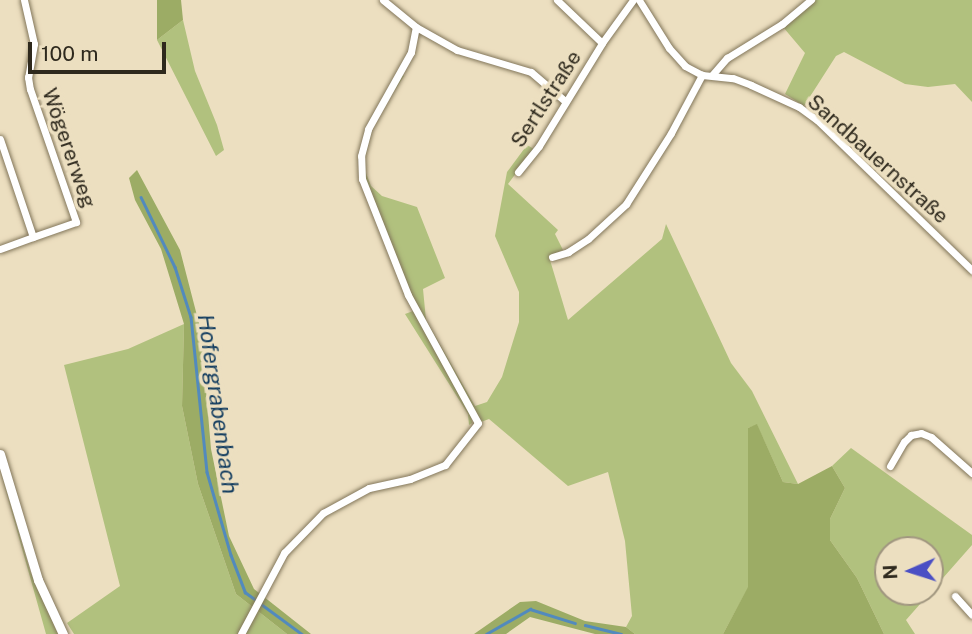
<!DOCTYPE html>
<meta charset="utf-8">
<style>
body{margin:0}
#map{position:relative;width:972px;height:634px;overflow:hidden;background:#ecdfc0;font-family:"Public Sans",sans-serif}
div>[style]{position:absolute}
.green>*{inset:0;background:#b1c17e}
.forest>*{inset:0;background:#9cac65}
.stream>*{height:2.5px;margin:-1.25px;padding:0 1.25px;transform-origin:1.25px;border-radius:1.25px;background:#528abd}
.roads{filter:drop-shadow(0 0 2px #82765a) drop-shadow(0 0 2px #82765a)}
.minor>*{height:7px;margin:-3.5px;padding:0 3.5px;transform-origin:3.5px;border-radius:3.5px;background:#fff}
.tertiary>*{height:9px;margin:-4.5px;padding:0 4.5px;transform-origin:4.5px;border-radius:4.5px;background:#fff}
span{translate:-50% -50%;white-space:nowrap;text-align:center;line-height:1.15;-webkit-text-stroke:7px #ecdfc0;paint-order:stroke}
.street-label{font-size:21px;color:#2e291d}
.water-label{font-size:23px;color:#123c5f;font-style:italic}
.north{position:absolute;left:874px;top:536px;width:70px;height:70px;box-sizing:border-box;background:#ecdfc0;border:2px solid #a0967f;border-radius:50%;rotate:267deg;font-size:19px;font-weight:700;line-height:28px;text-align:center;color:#2e291d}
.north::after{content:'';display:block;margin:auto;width:24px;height:32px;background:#4a4fc4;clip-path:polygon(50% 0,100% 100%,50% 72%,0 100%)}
.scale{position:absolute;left:28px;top:42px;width:138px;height:32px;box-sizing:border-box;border:4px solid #2e291d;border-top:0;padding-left:9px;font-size:21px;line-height:24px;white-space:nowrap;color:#2e291d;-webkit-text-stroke:5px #ecdfc0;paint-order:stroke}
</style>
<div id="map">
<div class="green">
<div style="clip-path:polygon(815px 0,972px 0,972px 102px,955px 84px,928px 87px,905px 84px,844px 52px,836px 56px,804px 106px,785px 94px,805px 53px,783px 27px)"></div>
<div style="clip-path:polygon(183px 20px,195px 71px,217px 125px,224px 150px,216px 156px,157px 40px)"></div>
<div style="clip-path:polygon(402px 74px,404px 76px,374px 123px,365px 158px,366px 173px,371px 186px,382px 196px,417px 207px,445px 278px,423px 289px,426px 320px,475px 406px,487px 402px,502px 377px,519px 322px,519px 292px,495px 236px,507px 172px,527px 145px,534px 149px,508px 184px,558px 230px,555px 234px,563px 250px,550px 256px,550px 260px,568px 320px,662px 239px,666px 224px,731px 363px,752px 391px,798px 484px,783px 482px,757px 425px,748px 428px,748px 588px,723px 634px,635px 634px,626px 627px,632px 616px,625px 541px,608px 472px,568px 486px,489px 419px,481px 422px,409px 292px,363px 175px,363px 158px,372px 124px)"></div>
<div style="clip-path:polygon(413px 311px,471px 413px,472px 423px,469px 425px,468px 414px,405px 314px)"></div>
<div style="clip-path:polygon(184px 324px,182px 406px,198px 484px,236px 594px,287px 634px,74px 634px,67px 623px,120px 586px,64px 365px,128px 349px)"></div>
<div style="clip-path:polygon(evenodd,851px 448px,972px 535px,972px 545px,906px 620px,915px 634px,884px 634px,857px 578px,830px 540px,830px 519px,845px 488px,832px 466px,851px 448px,888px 550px,930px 550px,930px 592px,888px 592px,888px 550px)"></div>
<div style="clip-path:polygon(0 470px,30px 571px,58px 634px,46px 634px)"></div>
</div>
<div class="forest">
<div style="clip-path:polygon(157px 0,181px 0,183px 20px,157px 40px)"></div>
<div style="clip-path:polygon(137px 170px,180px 250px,201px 331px,211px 449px,229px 536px,254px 589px,311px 634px,287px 634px,236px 594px,198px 484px,182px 406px,184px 324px,161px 249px,135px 200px,129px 178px)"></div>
<div style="clip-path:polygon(757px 424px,783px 482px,798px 484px,832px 466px,845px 488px,830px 519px,830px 540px,857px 578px,884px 634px,723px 634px,748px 587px,748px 428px)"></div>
<div style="clip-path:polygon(536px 601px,585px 621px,626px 627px,635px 634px,595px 634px,530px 617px,506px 634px,474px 634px,520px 602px)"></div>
</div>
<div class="stream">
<div style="left:141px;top:197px;width:78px;rotate:64.1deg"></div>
<div style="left:175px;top:267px;width:52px;rotate:72.3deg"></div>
<div style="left:191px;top:317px;width:156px;rotate:84.1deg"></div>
<div style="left:207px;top:472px;width:86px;rotate:73.9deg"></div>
<div style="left:231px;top:555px;width:40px;rotate:69deg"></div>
<div style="left:245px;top:592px;width:71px;rotate:36.4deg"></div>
<div style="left:585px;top:625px;width:37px;rotate:14deg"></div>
<div style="left:486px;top:634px;width:51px;rotate:-29.6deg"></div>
<div style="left:530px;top:609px;width:47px;rotate:17.3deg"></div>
</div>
<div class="roads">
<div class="minor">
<div style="left:24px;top:0;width:45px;rotate:77.2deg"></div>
<div style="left:34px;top:44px;width:34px;rotate:100deg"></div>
<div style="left:28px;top:77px;width:12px;rotate:81deg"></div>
<div style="left:30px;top:89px;width:141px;rotate:70.9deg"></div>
<div style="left:76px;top:222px;width:46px;rotate:160.8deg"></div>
<div style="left:383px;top:0;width:43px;rotate:39.3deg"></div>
<div style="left:416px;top:27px;width:47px;rotate:29.3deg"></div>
<div style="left:457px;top:50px;width:77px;rotate:16.6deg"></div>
<div style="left:531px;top:72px;width:45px;rotate:40.5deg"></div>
<div style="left:557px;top:0;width:62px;rotate:43.7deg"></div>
<div style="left:639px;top:0;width:57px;rotate:58deg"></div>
<div style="left:669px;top:48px;width:24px;rotate:48deg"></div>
<div style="left:685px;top:66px;width:19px;rotate:28deg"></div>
<div style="left:702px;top:75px;width:31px;rotate:6deg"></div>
<div style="left:733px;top:78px;width:19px;rotate:21deg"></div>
<div style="left:751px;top:85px;width:53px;rotate:24.6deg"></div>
<div style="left:799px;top:107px;width:22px;rotate:36deg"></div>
<div style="left:817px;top:120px;width:216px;rotate:44.1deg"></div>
<div style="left:712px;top:75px;width:23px;rotate:-49deg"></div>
<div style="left:727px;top:58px;width:65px;rotate:-31.7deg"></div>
<div style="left:782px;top:24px;width:38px;rotate:-40deg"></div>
<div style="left:0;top:139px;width:103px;rotate:71.4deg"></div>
<div style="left:33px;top:237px;width:35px;rotate:160deg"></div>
<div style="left:518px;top:172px;width:33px;rotate:-51deg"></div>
<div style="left:539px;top:146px;width:121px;rotate:-58.5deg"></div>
<div style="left:602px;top:43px;width:53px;rotate:-54.2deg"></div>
<div style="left:552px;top:257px;width:17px;rotate:-17deg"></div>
<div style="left:568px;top:252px;width:24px;rotate:-33deg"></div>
<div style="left:588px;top:239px;width:52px;rotate:-42.6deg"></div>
<div style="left:626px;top:204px;width:84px;rotate:-57.6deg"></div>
<div style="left:671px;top:133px;width:66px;rotate:-61.9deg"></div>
<div style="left:890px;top:466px;width:28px;rotate:-60deg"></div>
<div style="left:904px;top:442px;width:10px;rotate:-45deg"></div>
<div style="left:911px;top:435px;width:10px;rotate:-11deg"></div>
<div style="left:921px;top:433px;width:11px;rotate:22deg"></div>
<div style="left:931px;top:437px;width:55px;rotate:41.3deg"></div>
<div style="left:955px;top:596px;width:25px;rotate:48deg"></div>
<div style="left:241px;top:634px;width:92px;rotate:-62deg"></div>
<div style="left:284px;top:553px;width:56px;rotate:-45.7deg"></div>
<div style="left:323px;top:513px;width:52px;rotate:-28.5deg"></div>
<div style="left:369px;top:488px;width:42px;rotate:-12.4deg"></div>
<div style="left:410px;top:479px;width:38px;rotate:-22deg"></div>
<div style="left:445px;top:465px;width:53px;rotate:-51.8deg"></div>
<div style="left:478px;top:423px;width:146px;rotate:-118.7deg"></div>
<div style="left:408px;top:295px;width:125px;rotate:-111.6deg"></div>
<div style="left:362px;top:179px;width:23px;rotate:-92deg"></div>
<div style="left:361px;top:156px;width:28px;rotate:-75deg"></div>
<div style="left:368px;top:129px;width:88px;rotate:-60.8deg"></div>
<div style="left:411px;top:52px;width:25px;rotate:-79deg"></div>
</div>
<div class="tertiary">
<div style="left:0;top:454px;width:132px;rotate:73.2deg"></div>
<div style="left:38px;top:580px;width:60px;rotate:65.2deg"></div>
</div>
</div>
<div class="street-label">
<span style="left:546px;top:99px;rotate:-57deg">Sertlstraße</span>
<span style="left:69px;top:148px;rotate:71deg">Wögererweg</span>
<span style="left:878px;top:159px;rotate:42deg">Sandbauernstraße</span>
</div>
<div class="water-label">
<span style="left:218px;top:404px;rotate:82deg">Hofergrabenbach</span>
</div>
<div class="north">N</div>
<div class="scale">100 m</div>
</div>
